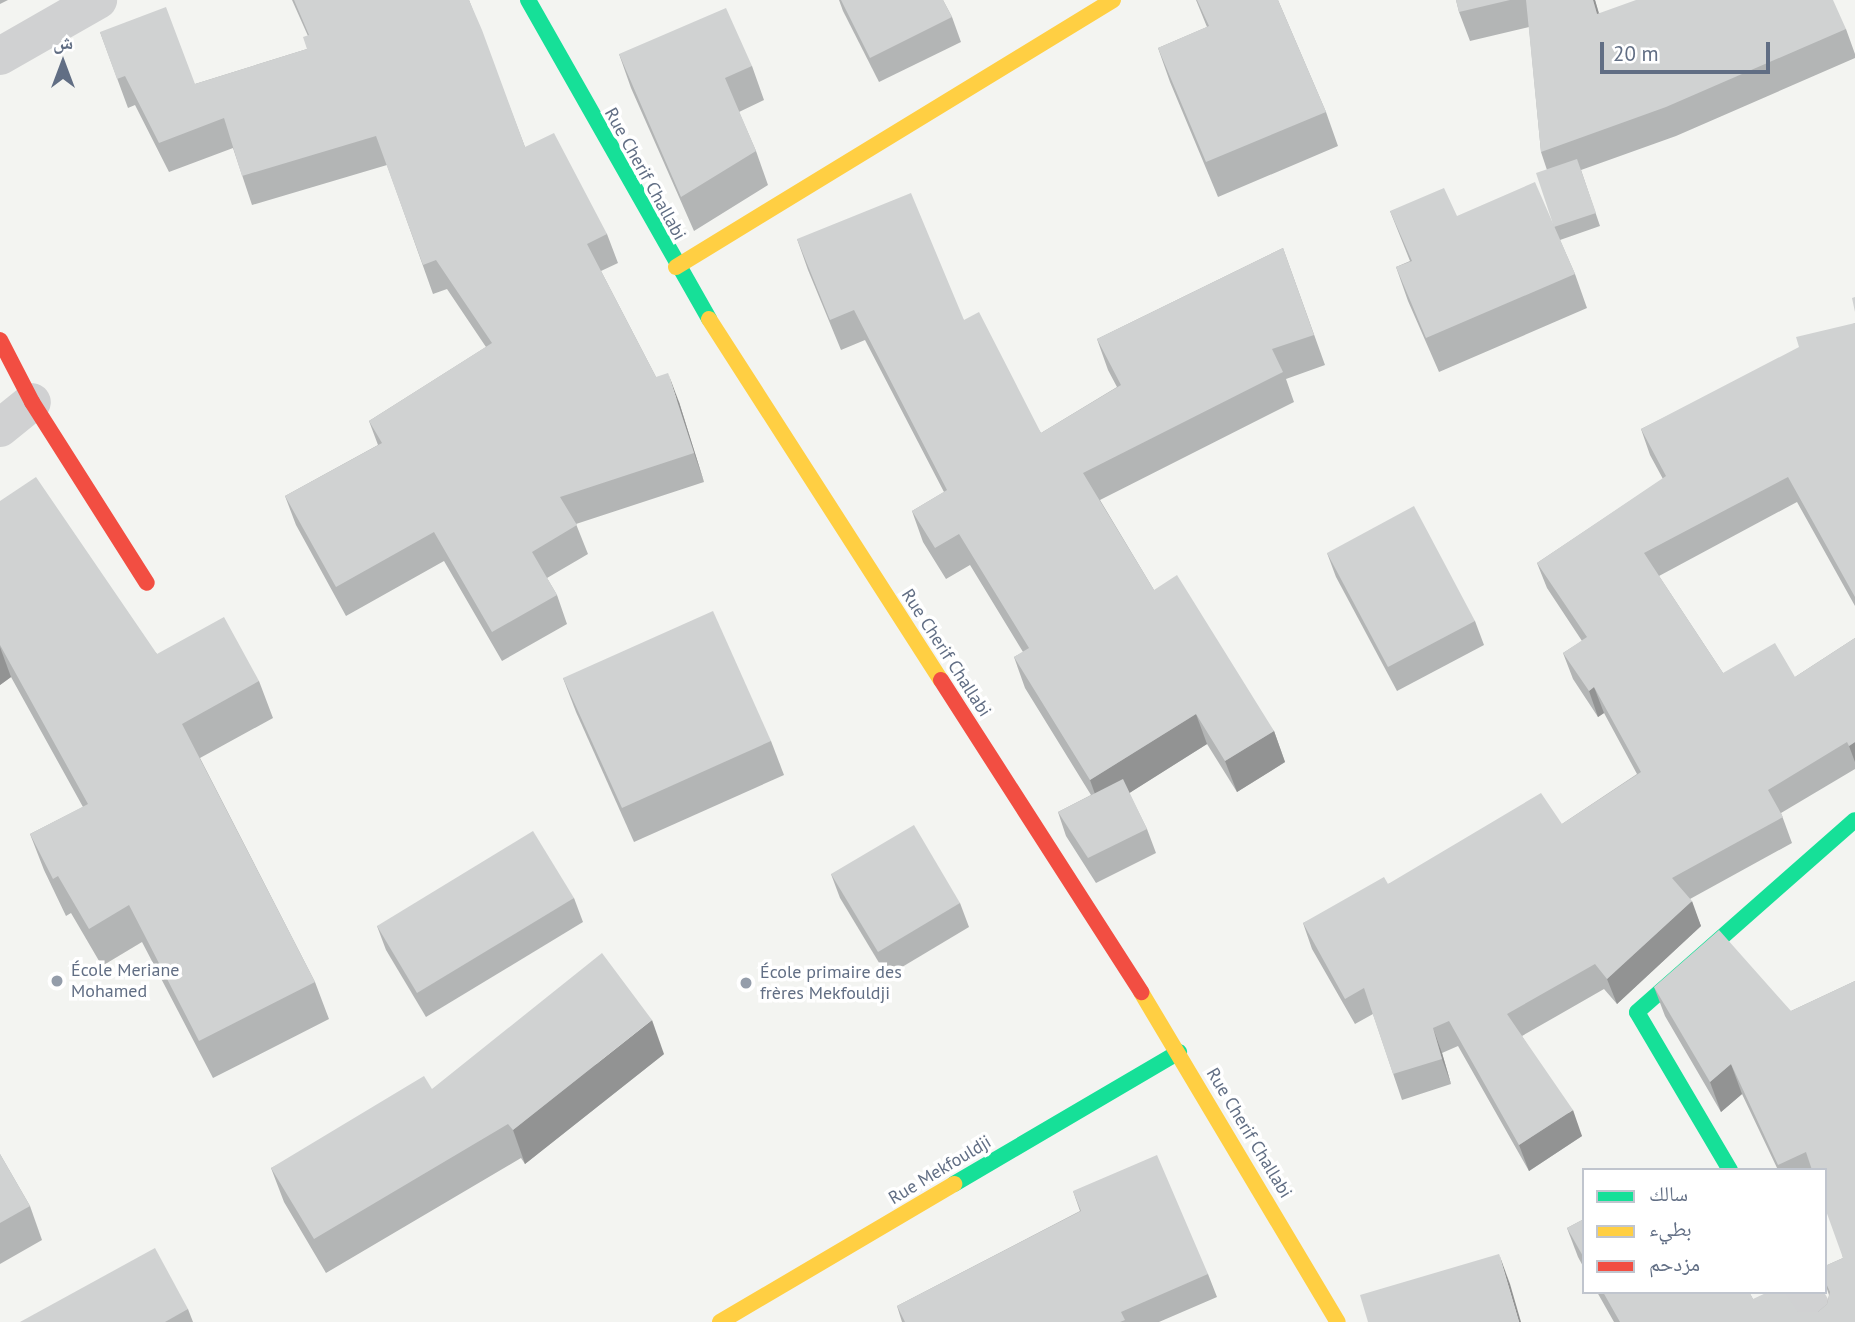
<!DOCTYPE html>
<meta charset="utf-8">
<style>
body{margin:0}
#map{position:relative;width:1855px;height:1322px;overflow:hidden;background:#f3f4f1;font-family:"PT Sans","Noto Naskh Arabic",sans-serif}
div>[style]{position:absolute}
.street>*{height:38px;margin:-19px;padding:0 19px;transform-origin:19px;border-radius:19px;background:#d0d1d2}
.fast>*{height:16px;margin:-8px;padding:0 8px;transform-origin:8px;border-radius:8px;background:#16e098}
.slow>*{height:16px;margin:-8px;padding:0 8px;transform-origin:8px;border-radius:8px;background:#ffcf43}
.jam>*{height:16px;margin:-8px;padding:0 8px;transform-origin:8px;border-radius:8px;background:#f24e42}
.wall>*{inset:0;background:#b3b5b5}
.shaded-wall>*{inset:0;background:#929393}
.building>*{inset:0;background:#d0d2d2}
.dots>*{width:19px;height:19px;translate:-50% -50%;box-sizing:border-box;border:4px solid #fff;border-radius:50%}
span{translate:-50% -50%;white-space:nowrap;text-align:center;line-height:1.15;-webkit-text-stroke:7px #fff;paint-order:stroke}
.street-label{font-size:18px;color:#616e84}
.poi-label{font-size:18px;color:#616e84}
.left{translate:0 -50%;text-align:left}
.legend{position:absolute;left:1582px;top:1168px;width:245px;height:126px;box-sizing:border-box;background:#fff;border:2px solid #c0c5ce;margin:0;padding:9px 12px;list-style:none;font-size:21px;color:#616e84}
.legend li{display:flex;align-items:center;gap:14px;height:35px}
.legend b{width:35px;border:2px solid #c0c5ce}
.north{position:absolute;left:28px;top:28px;width:70px;height:70px;-webkit-text-stroke:5px #fff;paint-order:stroke;rotate:0deg;font-size:19px;font-weight:700;line-height:28px;text-align:center;color:#616e84}
.north::after{content:'';display:block;margin:auto;width:24px;height:32px;background:#616e84;clip-path:polygon(50% 0,100% 100%,50% 72%,0 100%)}
.scale{position:absolute;left:1600px;top:42px;width:170px;height:32px;box-sizing:border-box;border:4px solid #616e84;border-top:0;padding-left:9px;font-size:21px;line-height:24px;white-space:nowrap;color:#616e84;-webkit-text-stroke:5px #fff;paint-order:stroke}
</style>
<div id="map">
<div class="street">
<div style="left:0;top:56px;width:113px;rotate:-29.7deg"></div>
<div style="left:0;top:428px;width:41px;rotate:-39.1deg"></div>
<div style="left:1802px;top:1292px;width:34px;rotate:60deg"></div>
</div>
<div class="fast">
<div style="left:528px;top:0;width:367px;rotate:60.4deg"></div>
<div style="left:1730px;top:1170px;width:183px;rotate:-120.5deg"></div>
<div style="left:1637px;top:1012px;width:290px;rotate:-41.4deg"></div>
<div style="left:954px;top:1184px;width:261px;rotate:-30.4deg"></div>
</div>
<div class="slow">
<div style="left:676px;top:267px;width:512px;rotate:-31.42deg"></div>
<div style="left:709px;top:319px;width:429px;rotate:57.3deg"></div>
<div style="left:1141px;top:992px;width:384px;rotate:59.2deg"></div>
<div style="left:720px;top:1322px;width:272px;rotate:-30.5deg"></div>
</div>
<div class="jam">
<div style="left:0;top:340px;width:70px;rotate:62.7deg"></div>
<div style="left:32px;top:402px;width:214px;rotate:57.6deg"></div>
<div style="left:941px;top:680px;width:371px;rotate:57.3deg"></div>
</div>
<div class="wall">
<div style="clip-path:polygon(0 0,8px 0,0 4px)"></div>
<div style="clip-path:polygon(292px 0,469px 0,525px 147px,607px 234px,618px 263px,601px 271px,656px 377px,679px 402px,704px 482px,576px 524px,588px 554px,547px 578px,557px 595px,567px 624px,502px 661px,444px 561px,346px 616px,296px 525px,285px 496px,378px 445px,369px 421px,486px 347px,447px 289px,433px 294px,387px 165px,252px 205px,233px 148px,169px 172px,135px 105px,128px 108px,100px 32px,195px 84px,307px 49px,308px 36px)"></div>
<div style="clip-path:polygon(839px 0,943px 0,952px 17px,961px 42px,879px 82px,843px 11px)"></div>
<div style="clip-path:polygon(1196px 0,1278px 0,1326px 112px,1338px 146px,1218px 197px,1170px 82px,1158px 48px,1207px 27px)"></div>
<div style="clip-path:polygon(1456px 0,1595px 0,1599px 13px,1846px 29px,1855px 54px,1855px 58px,1676px 136px,1581px 170px,1600px 226px,1560px 240px,1575px 274px,1587px 308px,1439px 372px,1408px 301px,1396px 267px,1410px 261px,1390px 211px,1553px 225px,1547px 170px,1541px 152px,1529px 27px,1470px 41px,1459px 12px)"></div>
<div style="clip-path:polygon(619px 54px,752px 66px,764px 100px,739px 112px,756px 151px,768px 185px,694px 231px,631px 88px)"></div>
<div style="clip-path:polygon(797px 239px,964px 320px,1041px 433px,1117px 387px,1108px 370px,1097px 339px,1283px 248px,1325px 365px,1286px 379px,1294px 402px,1100px 500px,1154px 590px,1274px 731px,1285px 762px,1237px 792px,1207px 744px,1129px 793px,1147px 829px,1156px 853px,1096px 883px,1066px 836px,1058px 812px,1091px 795px,1025px 688px,1014px 657px,1023px 652px,970px 565px,946px 579px,923px 542px,912px 511px,944px 492px,865px 340px,841px 350px,808px 270px)"></div>
<div style="clip-path:polygon(1855px 323px,1855px 606px,1797px 502px,1659px 576px,1723px 673px,1795px 677px,1855px 638px,1855px 769px,1781px 813px,1792px 843px,1690px 899px,1701px 926px,1617px 1004px,1604px 989px,1522px 1036px,1582px 1136px,1529px 1171px,1458px 1046px,1442px 1053px,1451px 1084px,1402px 1100px,1373px 1014px,1355px 1024px,1312px 949px,1303px 923px,1388px 884px,1562px 824px,1637px 774px,1604px 713px,1598px 717px,1573px 679px,1563px 653px,1582px 641px,1547px 588px,1537px 563px,1663px 479px,1650px 455px,1641px 429px)"></div>
<div style="clip-path:polygon(0 501px,157px 654px,259px 681px,273px 718px,200px 758px,315px 982px,329px 1019px,213px 1078px,142px 942px,102px 966px,71px 913px,66px 916px,44px 870px,30px 834px,83px 807px,11px 677px,0 685px)"></div>
<div style="clip-path:polygon(1327px 553px,1475px 621px,1484px 645px,1397px 691px,1336px 577px)"></div>
<div style="clip-path:polygon(563px 678px,771px 741px,784px 775px,634px 842px,576px 712px)"></div>
<div style="clip-path:polygon(831px 874px,960px 903px,969px 927px,887px 976px,840px 898px)"></div>
<div style="clip-path:polygon(574px 898px,583px 922px,426px 1017px,386px 950px,377px 926px)"></div>
<div style="clip-path:polygon(1855px 981px,1855px 1322px,1614px 1322px,1597px 1292px,1749px 1292px,1753px 1299px,1798px 1312px,1818px 1312px,1827px 1304px,1829px 1295px,1825px 1283px,1825px 1266px,1843px 1258px,1825px 1170px,1778px 1170px,1742px 1094px,1721px 1112px,1665px 1016px,1654px 987px,1791px 1011px)"></div>
<div style="clip-path:polygon(664px 1054px,525px 1164px,521px 1158px,326px 1273px,284px 1202px,271px 1168px,432px 1089px)"></div>
<div style="clip-path:polygon(0 1154px,30px 1206px,42px 1240px,0 1264px)"></div>
<div style="clip-path:polygon(1073px 1191px,1208px 1274px,1217px 1297px,1159px 1322px,902px 1322px,897px 1306px,1080px 1211px)"></div>
<div style="clip-path:polygon(1584px 1219px,1584px 1268px,1578px 1257px,1567px 1228px)"></div>
<div style="clip-path:polygon(188px 1309px,193px 1322px,20px 1322px)"></div>
</div>
<div class="shaded-wall">
<div style="clip-path:polygon(1593px 0,1595px 0,1607px 43px,1597px 14px)"></div>
<div style="clip-path:polygon(668px 373px,679px 402px,704px 482px,694px 453px)"></div>
<div style="clip-path:polygon(0 647px,11px 677px,0 685px)"></div>
<div style="clip-path:polygon(1594px 687px,1604px 713px,1598px 717px,1589px 691px)"></div>
<div style="clip-path:polygon(1196px 714px,1207px 744px,1101px 811px,1090px 780px)"></div>
<div style="clip-path:polygon(1274px 731px,1285px 762px,1237px 792px,1225px 761px)"></div>
<div style="clip-path:polygon(1855px 742px,1855px 762px,1849px 746px)"></div>
<div style="clip-path:polygon(1692px 901px,1701px 926px,1617px 1004px,1607px 979px)"></div>
<div style="clip-path:polygon(652px 1020px,664px 1054px,525px 1164px,513px 1130px)"></div>
<div style="clip-path:polygon(1433px 1028px,1442px 1053px,1451px 1084px,1442px 1059px)"></div>
<div style="clip-path:polygon(1731px 1064px,1742px 1094px,1721px 1112px,1710px 1082px)"></div>
<div style="clip-path:polygon(1573px 1110px,1582px 1136px,1529px 1171px,1519px 1145px)"></div>
<div style="clip-path:polygon(1499px 1254px,1510px 1284px,1521px 1322px,1519px 1322px)"></div>
</div>
<div class="building">
<div style="clip-path:polygon(294px 0,469px 0,482px 30px,525px 147px,554px 133px,607px 234px,587px 244px,656px 377px,668px 373px,694px 453px,560px 497px,577px 525px,532px 552px,557px 595px,492px 632px,434px 532px,336px 587px,285px 496px,382px 443px,369px 421px,492px 343px,436px 260px,423px 265px,376px 136px,242px 176px,224px 118px,159px 143px,125px 76px,117px 79px,100px 32px,166px 7px,195px 84px,307px 49px,303px 37px,309px 35px)"></div>
<div style="clip-path:polygon(841px 0,943px 0,952px 17px,870px 58px)"></div>
<div style="clip-path:polygon(1197px 0,1278px 0,1326px 112px,1206px 162px,1158px 48px,1209px 26px)"></div>
<div style="clip-path:polygon(1456px 0,1510px 0,1459px 12px)"></div>
<div style="clip-path:polygon(1526px 0,1593px 0,1597px 14px,1636px 0,1833px 0,1846px 29px,1666px 107px,1541px 152px)"></div>
<div style="clip-path:polygon(726px 8px,752px 66px,725px 78px,756px 151px,681px 197px,619px 54px)"></div>
<div style="clip-path:polygon(1577px 159px,1596px 213px,1554px 227px,1536px 173px)"></div>
<div style="clip-path:polygon(1535px 182px,1575px 274px,1426px 338px,1396px 267px,1412px 261px,1390px 211px,1444px 188px,1457px 216px)"></div>
<div style="clip-path:polygon(911px 193px,964px 320px,979px 312px,1041px 433px,1121px 385px,1097px 339px,1283px 248px,1314px 335px,1272px 349px,1283px 372px,1083px 473px,1154px 590px,1177px 575px,1274px 731px,1225px 761px,1196px 714px,1090px 780px,1014px 657px,1029px 648px,959px 534px,935px 548px,912px 511px,947px 490px,854px 310px,830px 320px,797px 239px)"></div>
<div style="clip-path:polygon(1855px 297px,1855px 312px,1852px 298px)"></div>
<div style="clip-path:polygon(1855px 323px,1855px 597px,1788px 477px,1644px 553px,1723px 673px,1775px 643px,1795px 677px,1855px 638px,1855px 742px,1849px 746px,1847px 742px,1768px 790px,1783px 817px,1672px 878px,1692px 901px,1607px 979px,1595px 964px,1507px 1014px,1573px 1110px,1519px 1145px,1449px 1021px,1433px 1028px,1442px 1059px,1393px 1074px,1364px 988px,1345px 999px,1303px 923px,1384px 877px,1388px 884px,1541px 793px,1562px 824px,1641px 772px,1594px 687px,1589px 691px,1563px 653px,1587px 637px,1537px 563px,1666px 476px,1641px 429px,1799px 347px,1796px 337px)"></div>
<div style="clip-path:polygon(36px 477px,157px 654px,224px 617px,259px 681px,182px 724px,315px 982px,199px 1041px,129px 905px,89px 929px,58px 876px,53px 879px,30px 834px,88px 804px,0 645px,0 501px)"></div>
<div style="clip-path:polygon(1414px 506px,1475px 621px,1388px 667px,1327px 553px)"></div>
<div style="clip-path:polygon(713px 611px,771px 741px,622px 808px,563px 678px)"></div>
<div style="clip-path:polygon(1123px 779px,1147px 829px,1088px 858px,1058px 812px)"></div>
<div style="clip-path:polygon(914px 825px,960px 903px,878px 952px,831px 874px)"></div>
<div style="clip-path:polygon(533px 831px,574px 898px,417px 993px,377px 926px)"></div>
<div style="clip-path:polygon(1719px 930px,1791px 1011px,1855px 981px,1855px 1322px,1620px 1322px,1603px 1292px,1749px 1292px,1753px 1299px,1768px 1292px,1784px 1292px,1798px 1312px,1818px 1312px,1827px 1304px,1830px 1292px,1825px 1281px,1825px 1266px,1843px 1258px,1825px 1208px,1825px 1170px,1812px 1170px,1806px 1152px,1778px 1165px,1731px 1064px,1710px 1082px,1654px 987px)"></div>
<div style="clip-path:polygon(602px 953px,652px 1020px,513px 1130px,508px 1124px,314px 1239px,271px 1168px,424px 1076px,432px 1089px)"></div>
<div style="clip-path:polygon(0 1154px,30px 1206px,0 1223px)"></div>
<div style="clip-path:polygon(1157px 1155px,1208px 1274px,1121px 1312px,1125px 1320px,1120px 1322px,905px 1322px,897px 1306px,1081px 1211px,1073px 1191px)"></div>
<div style="clip-path:polygon(1584px 1219px,1584px 1258px,1567px 1228px)"></div>
<div style="clip-path:polygon(155px 1248px,188px 1309px,165px 1322px,20px 1322px)"></div>
<div style="clip-path:polygon(1499px 1254px,1519px 1322px,1368px 1322px,1360px 1295px)"></div>
</div>
<div class="dots">
<div style="left:57px;top:981px;background:#949daa"></div>
<div style="left:746px;top:983px;background:#949daa"></div>
</div>
<div class="street-label">
<span style="left:645px;top:174px;rotate:61deg">Rue Cherif Challabi</span>
<span style="left:946px;top:653px;rotate:57deg">Rue Cherif Challabi</span>
<span style="left:1249px;top:1133px;rotate:59deg">Rue Cherif Challabi</span>
<span style="left:940px;top:1170px;rotate:-31deg">Rue Mekfouldji</span>
</div>
<div class="poi-label">
<span class="left" style="left:71px;top:981px">École Meriane<br>Mohamed</span>
<span class="left" style="left:760px;top:983px">École primaire des<br>frères Mekfouldji</span>
</div>
<ul class="legend">
<li><b style="height:9px;background:#16e098"></b>سالك</li>
<li><b style="height:9px;background:#ffcf43"></b>بطيء</li>
<li><b style="height:9px;background:#f24e42"></b>مزدحم</li>
</ul>
<div class="north">ش</div>
<div class="scale">20 m</div>
</div>
